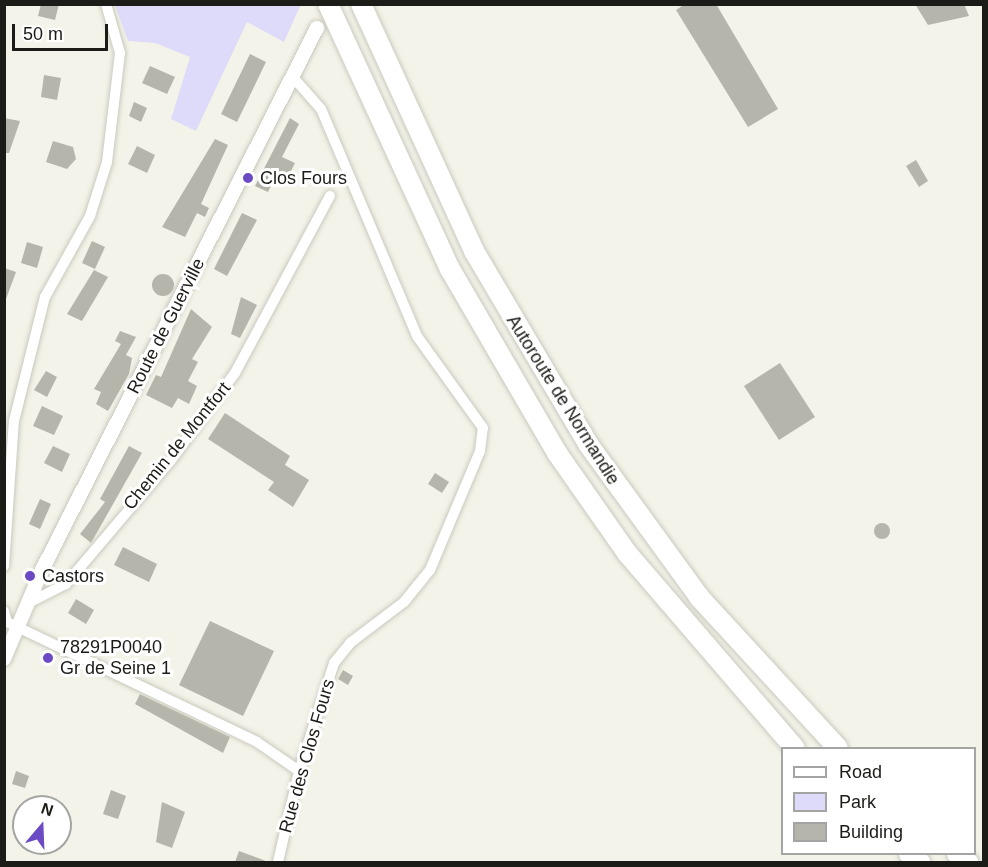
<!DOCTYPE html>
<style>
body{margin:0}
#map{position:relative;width:988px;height:867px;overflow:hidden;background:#f4f3e9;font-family:Helvetica,sans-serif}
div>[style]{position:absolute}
.green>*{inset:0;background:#dedbfa}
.building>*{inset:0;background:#b5b5ab}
.round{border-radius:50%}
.roads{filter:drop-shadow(0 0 2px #c9c9be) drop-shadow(0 0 2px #c9c9be)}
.minor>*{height:10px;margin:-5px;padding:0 5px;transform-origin:5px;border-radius:5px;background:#fff}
.tertiary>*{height:14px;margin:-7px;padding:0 7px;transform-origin:7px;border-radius:7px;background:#fff}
.motorway>*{height:20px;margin:-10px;padding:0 10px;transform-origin:10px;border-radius:10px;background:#fff}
.dots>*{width:16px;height:16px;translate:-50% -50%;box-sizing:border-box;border:3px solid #fff;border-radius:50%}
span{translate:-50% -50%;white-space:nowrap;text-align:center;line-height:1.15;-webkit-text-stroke:6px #fff;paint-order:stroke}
.poi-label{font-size:18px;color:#1b1b17}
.left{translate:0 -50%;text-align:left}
.street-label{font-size:18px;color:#1b1b17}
.frame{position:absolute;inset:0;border:6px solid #1b1b17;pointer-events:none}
.legend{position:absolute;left:781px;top:747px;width:195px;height:108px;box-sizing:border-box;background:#fff;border:2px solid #a4a4a2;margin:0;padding:8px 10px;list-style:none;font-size:18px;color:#1b1b17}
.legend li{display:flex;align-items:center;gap:12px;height:30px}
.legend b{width:30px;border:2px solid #a4a4a2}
.north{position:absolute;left:12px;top:795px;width:60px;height:60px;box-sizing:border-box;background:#fff;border:2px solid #a4a4a2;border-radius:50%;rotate:19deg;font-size:16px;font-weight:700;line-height:24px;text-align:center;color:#1b1b17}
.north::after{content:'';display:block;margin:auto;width:21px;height:27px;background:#6b4ac3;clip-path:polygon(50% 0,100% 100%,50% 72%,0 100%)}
.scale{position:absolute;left:12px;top:24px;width:96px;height:27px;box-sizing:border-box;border:3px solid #1b1b17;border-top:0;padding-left:8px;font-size:18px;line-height:21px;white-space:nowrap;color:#1b1b17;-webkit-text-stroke:4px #fff;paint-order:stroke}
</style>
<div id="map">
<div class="green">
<div style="clip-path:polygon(301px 4px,284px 42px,247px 22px,196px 131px,171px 119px,190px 57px,155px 43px,128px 41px,115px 5px)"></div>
</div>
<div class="building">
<div style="clip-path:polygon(41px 4px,59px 4px,55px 20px,38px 16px)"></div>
<div style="clip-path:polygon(685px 4px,716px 4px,778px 109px,748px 127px,676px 10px)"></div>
<div style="clip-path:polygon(915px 4px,964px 4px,969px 16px,928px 25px)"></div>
<div style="clip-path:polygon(250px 54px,266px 62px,237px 122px,221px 114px)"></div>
<div style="clip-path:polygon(150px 66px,175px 77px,167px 94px,142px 83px)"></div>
<div style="clip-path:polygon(44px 75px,61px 78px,57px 100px,41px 97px)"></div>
<div style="clip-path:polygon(134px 102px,147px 108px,141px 122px,129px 116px)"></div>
<div style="clip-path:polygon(4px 118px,20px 121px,9px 153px,4px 153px)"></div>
<div style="clip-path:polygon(290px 118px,299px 124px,282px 157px,295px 163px,285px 183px,275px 178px,268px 192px,255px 186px)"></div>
<div style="clip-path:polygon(215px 139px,228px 145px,201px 204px,209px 208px,205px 217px,197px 213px,185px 237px,162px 227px)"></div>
<div style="clip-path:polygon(53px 141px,73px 147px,76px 159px,67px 169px,46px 162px)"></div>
<div style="clip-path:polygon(137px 146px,155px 155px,147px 173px,128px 164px)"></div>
<div style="clip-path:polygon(916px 160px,928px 181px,919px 187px,906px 166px)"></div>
<div style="clip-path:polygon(242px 213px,257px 220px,227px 276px,214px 269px)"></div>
<div style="clip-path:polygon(92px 241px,105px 247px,95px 269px,82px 263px)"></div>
<div style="clip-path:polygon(27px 242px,43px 247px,37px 268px,21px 263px)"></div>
<div style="clip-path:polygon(4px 268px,16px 272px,6px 299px,4px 299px)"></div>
<div style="clip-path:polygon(94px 270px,108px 277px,82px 321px,67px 314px)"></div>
<div class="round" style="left:152px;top:274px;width:22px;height:22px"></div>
<div style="clip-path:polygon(241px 297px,257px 305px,240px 338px,231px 334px)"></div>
<div style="clip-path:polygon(191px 309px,212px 327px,192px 359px,198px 362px,188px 381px,197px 386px,189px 404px,178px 398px,172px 408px,146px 395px,156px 375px,161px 377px)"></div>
<div style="clip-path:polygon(120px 331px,136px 337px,126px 355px,132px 358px,129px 374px,108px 411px,96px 404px,101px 392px,94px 389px,121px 344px,115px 341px)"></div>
<div style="clip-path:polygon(780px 363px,815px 417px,779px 440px,744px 386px)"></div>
<div style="clip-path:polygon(46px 371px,57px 377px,47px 397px,34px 390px)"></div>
<div style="clip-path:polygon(42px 406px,63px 416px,54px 435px,33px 426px)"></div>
<div style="clip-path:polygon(225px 413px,290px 456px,285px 465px,309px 480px,293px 507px,268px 490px,274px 482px,208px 439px)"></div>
<div style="clip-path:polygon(53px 446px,70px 454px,62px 472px,44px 463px)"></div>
<div style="clip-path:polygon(129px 446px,142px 453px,91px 543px,80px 534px,105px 502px,100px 499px)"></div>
<div style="clip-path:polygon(435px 473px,449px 482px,442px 493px,428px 484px)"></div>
<div style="clip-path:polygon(40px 499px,51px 504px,40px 529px,29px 524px)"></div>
<div class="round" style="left:874px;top:523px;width:16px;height:16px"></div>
<div style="clip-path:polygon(123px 547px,157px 564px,149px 582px,114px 565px)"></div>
<div style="clip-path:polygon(76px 599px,94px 610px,86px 624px,68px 613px)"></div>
<div style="clip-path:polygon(210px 621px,274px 651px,243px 716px,179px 685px)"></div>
<div style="clip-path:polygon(343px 670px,353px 676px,348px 685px,338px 679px)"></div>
<div style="clip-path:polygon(140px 694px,230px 737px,223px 753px,135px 704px)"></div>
<div style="clip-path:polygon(16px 771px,29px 776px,25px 788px,12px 784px)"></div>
<div style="clip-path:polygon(111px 790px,126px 796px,118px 819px,103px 814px)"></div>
<div style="clip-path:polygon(162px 802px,185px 812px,172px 848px,156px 842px)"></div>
<div style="clip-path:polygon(239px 851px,266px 861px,266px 862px,235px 862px)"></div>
</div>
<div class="roads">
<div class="minor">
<div style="left:4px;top:566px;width:145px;rotate:-86.1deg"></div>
<div style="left:14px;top:421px;width:128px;rotate:-76deg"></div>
<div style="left:45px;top:297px;width:93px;rotate:-60.9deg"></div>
<div style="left:90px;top:216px;width:57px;rotate:-72.5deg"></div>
<div style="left:107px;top:162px;width:110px;rotate:-83.2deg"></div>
<div style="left:120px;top:53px;width:51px;rotate:-105.9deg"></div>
<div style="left:26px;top:604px;width:45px;rotate:-26.6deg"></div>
<div style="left:66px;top:584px;width:162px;rotate:-49.7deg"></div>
<div style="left:171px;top:460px;width:108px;rotate:-53.7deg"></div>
<div style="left:235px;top:373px;width:201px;rotate:-61.8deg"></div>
<div style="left:4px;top:611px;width:11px;rotate:75deg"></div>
<div style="left:7px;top:622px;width:277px;rotate:25.6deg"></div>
<div style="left:257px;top:742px;width:51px;rotate:34.6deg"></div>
<div style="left:278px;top:862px;width:93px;rotate:-77deg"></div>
<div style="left:299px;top:771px;width:114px;rotate:-72deg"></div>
<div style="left:334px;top:663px;width:26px;rotate:-51deg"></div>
<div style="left:350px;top:643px;width:68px;rotate:-37.2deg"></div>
<div style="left:404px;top:602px;width:41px;rotate:-50.9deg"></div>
<div style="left:430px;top:570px;width:129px;rotate:-67.2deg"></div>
<div style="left:480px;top:451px;width:23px;rotate:-83deg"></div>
<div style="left:483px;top:428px;width:113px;rotate:-125.7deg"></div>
<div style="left:417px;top:336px;width:246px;rotate:-112.9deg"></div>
<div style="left:321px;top:109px;width:44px;rotate:-131.3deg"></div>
</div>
<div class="tertiary">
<div style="left:4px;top:659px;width:97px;rotate:-66.9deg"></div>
<div style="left:42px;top:570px;width:608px;rotate:-63.1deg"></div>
</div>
<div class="motorway">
<div style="left:328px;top:4px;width:292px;rotate:65.3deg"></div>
<div style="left:450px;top:269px;width:213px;rotate:59.8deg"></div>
<div style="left:557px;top:453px;width:122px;rotate:55deg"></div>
<div style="left:627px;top:553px;width:257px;rotate:49.3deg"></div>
<div style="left:361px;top:4px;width:272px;rotate:65.4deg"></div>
<div style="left:474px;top:251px;width:224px;rotate:59.4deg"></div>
<div style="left:588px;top:444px;width:189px;rotate:54deg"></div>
<div style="left:699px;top:597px;width:205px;rotate:47.4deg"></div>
<div style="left:909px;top:854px;width:14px;rotate:36deg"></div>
<div style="left:957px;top:854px;width:14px;rotate:36deg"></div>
</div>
</div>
<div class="dots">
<div style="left:248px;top:178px;background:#6b4ac3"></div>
<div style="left:30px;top:576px;background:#6b4ac3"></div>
<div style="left:48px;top:658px;background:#6b4ac3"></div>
</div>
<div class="poi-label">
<span class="left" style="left:260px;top:178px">Clos Fours</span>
<span class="left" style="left:42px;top:576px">Castors</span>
<span class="left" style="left:60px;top:658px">78291P0040<br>Gr de Seine 1</span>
</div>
<div class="street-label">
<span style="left:166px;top:326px;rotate:-63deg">Route de Guerville</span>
<span style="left:563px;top:400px;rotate:58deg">Autoroute de Normandie</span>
<span style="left:177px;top:446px;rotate:-51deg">Chemin de Montfort</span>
<span style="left:307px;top:756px;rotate:-74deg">Rue des Clos Fours</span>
</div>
<div class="frame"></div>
<ul class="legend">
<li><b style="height:8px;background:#fff"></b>Road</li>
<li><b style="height:16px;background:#dedbfa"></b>Park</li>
<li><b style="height:16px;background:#b5b5ab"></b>Building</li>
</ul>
<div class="north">N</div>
<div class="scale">50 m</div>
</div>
